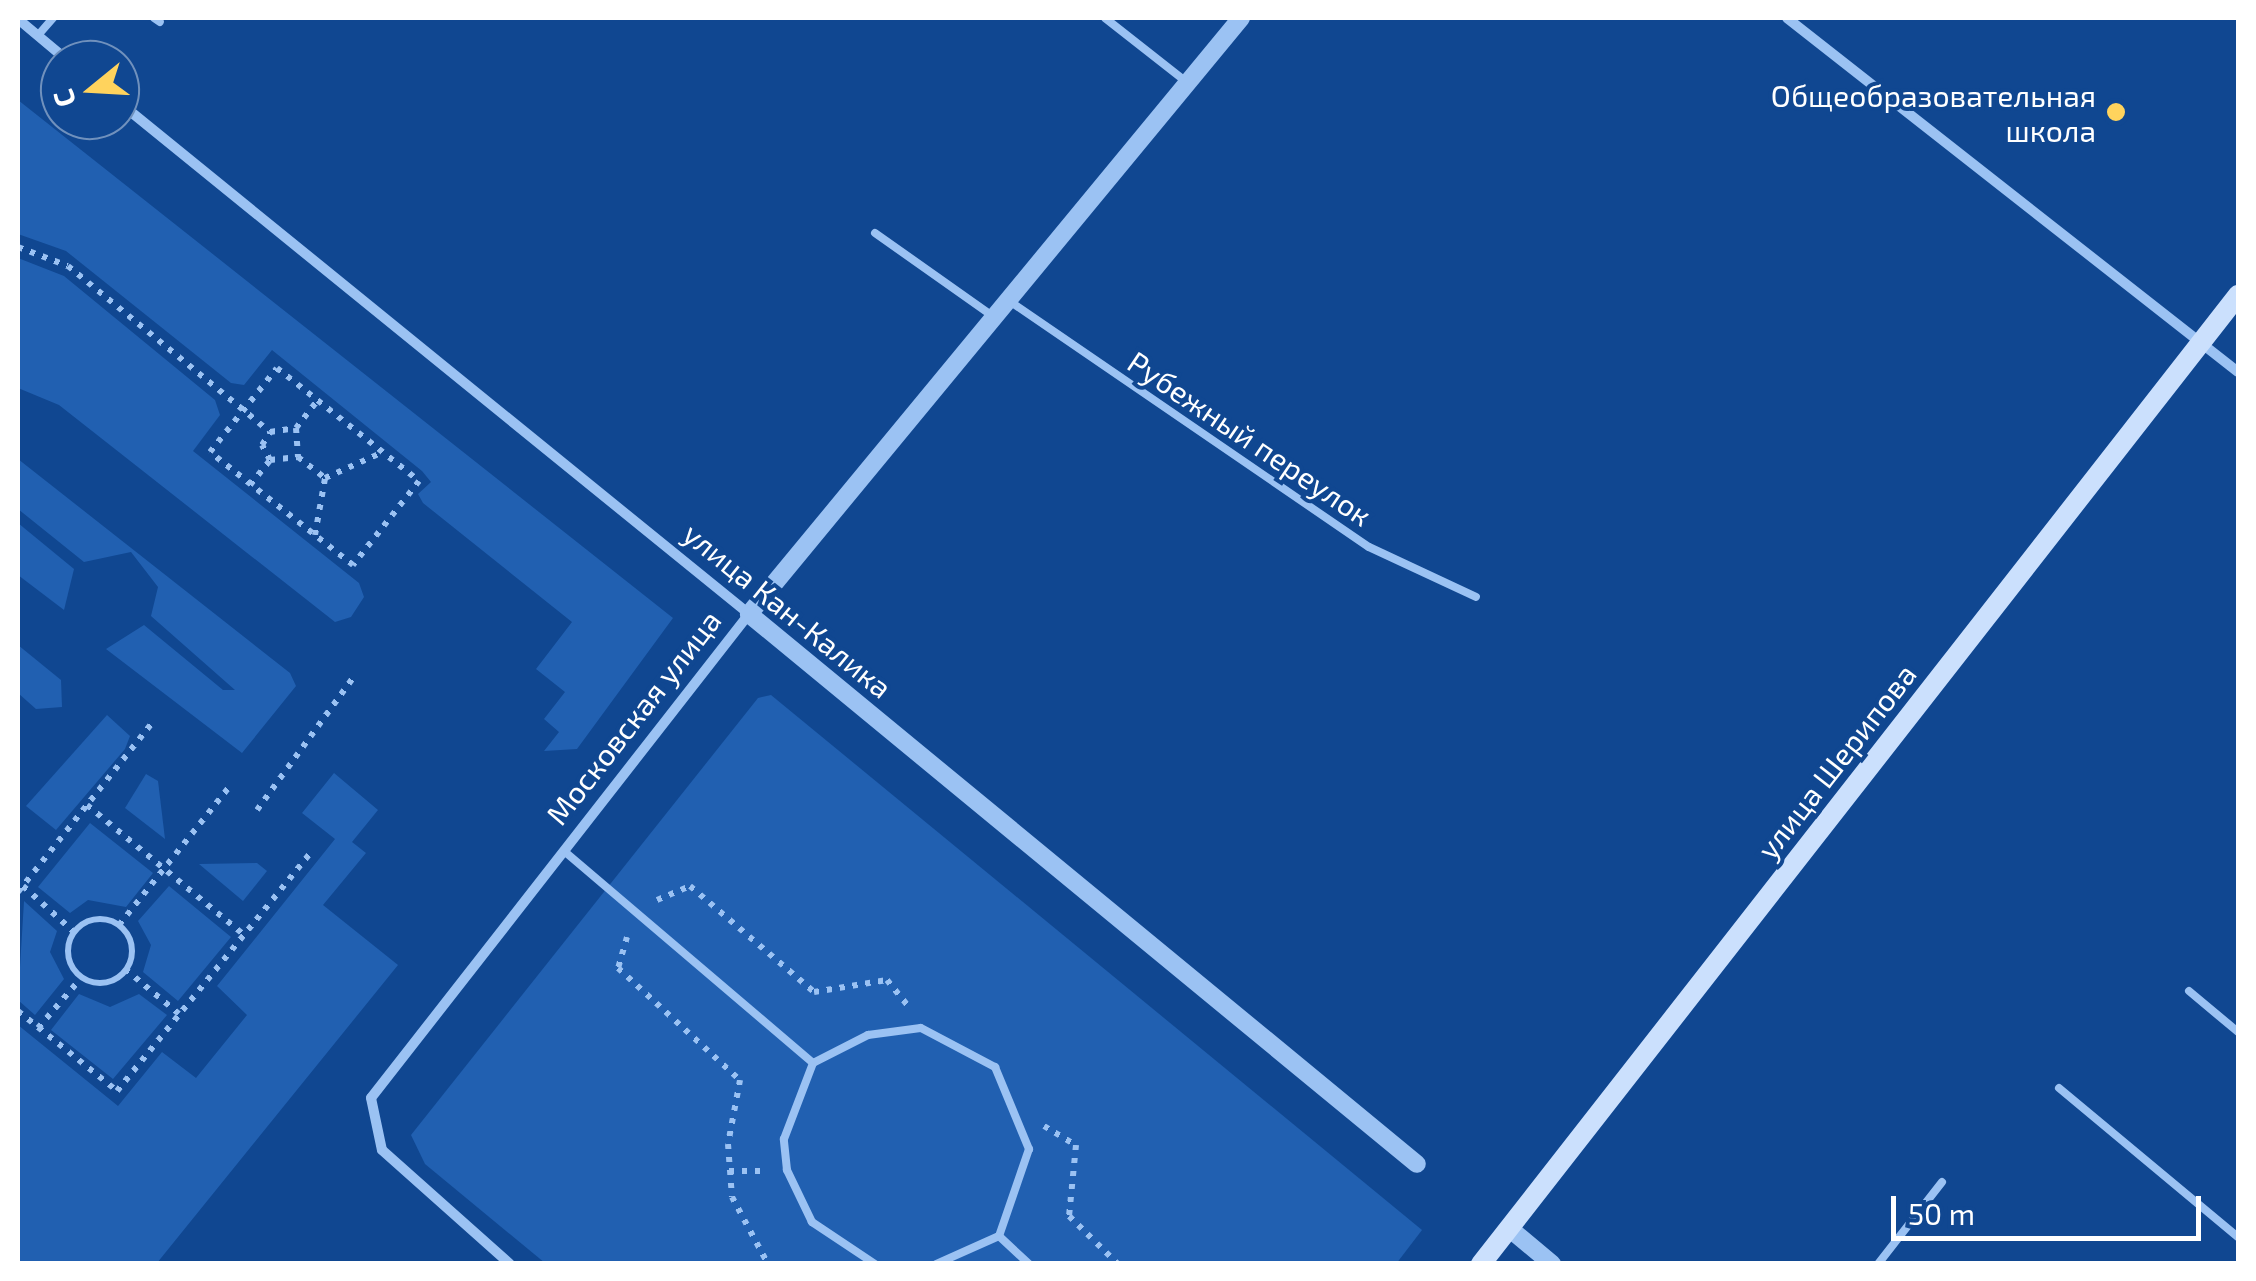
<!DOCTYPE html>
<meta charset="utf-8">
<style>
body{margin:0}
#map{position:relative;width:2256px;height:1281px;overflow:hidden;background:#104791;font-family:"Exo 2",sans-serif}
div>[style]{position:absolute}
.green>*{inset:0;background:#2160b1}
.path>*{height:6px;margin-top:-3px;transform-origin:0;background:repeating-linear-gradient(90deg,#9bc2f3 0 5px,transparent 0 13px)}
.path>.ring{margin:-3px;padding:0;box-sizing:content-box;background:none;border:6px solid #9bc2f3;border-radius:50%}
.service>*{height:8px;margin:-4px;padding:0 4px;transform-origin:4px;border-radius:4px;background:#9bc2f3}
.minor>*{height:10px;margin:-5px;padding:0 5px;transform-origin:5px;border-radius:5px;background:#9bc2f3}
.tertiary>*{height:18px;margin:-9px;padding:0 9px;transform-origin:9px;border-radius:9px;background:#9bc2f3}
.secondary>*{height:20px;margin:-10px;padding:0 10px;transform-origin:10px;border-radius:10px;background:#cbe0fd}
.dots>*{width:28px;height:28px;translate:-50% -50%;box-sizing:border-box;border:5px solid #104791;border-radius:50%}
span{translate:-50% -50%;white-space:nowrap;text-align:center;line-height:1.15;-webkit-text-stroke:8px #104791;paint-order:stroke}
.poi-label{font-size:30px;color:#fff}
.right{translate:-100% -50%;text-align:right}
.street-label{font-size:30px;color:#fff}
.frame{position:absolute;inset:0;border:20px solid #fff;pointer-events:none}
.north{position:absolute;left:40px;top:40px;width:100px;height:100px;box-sizing:border-box;background:#104791;border:2px solid #7091bd;border-radius:50%;rotate:252deg;font-size:28px;font-weight:700;line-height:40px;text-align:center;color:#fff}
.north::after{content:'';display:block;margin:auto;width:35px;height:45px;background:#ffd35d;clip-path:polygon(50% 0,100% 100%,50% 72%,0 100%)}
.scale{position:absolute;left:1891px;top:1196px;width:310px;height:45px;box-sizing:border-box;border:5px solid #fff;border-top:0;padding-left:12px;font-size:30px;line-height:35px;white-space:nowrap;color:#fff;-webkit-text-stroke:8px #104791;paint-order:stroke}
</style>
<div id="map">
<div class="green">
<div style="clip-path:polygon(18px 100px,673px 618px,577px 749px,544px 751px,559px 732px,544px 719px,565px 692px,536px 669px,572px 622px,423px 503px,418px 494px,431px 482px,422px 471px,272px 350px,244px 385px,231px 383px,66px 251px,18px 234px)"></div>
<div style="clip-path:polygon(18px 258px,64px 276px,215px 400px,220px 415px,193px 451px,359px 583px,364px 597px,351px 617px,335px 622px,59px 405px,18px 388px)"></div>
<div style="clip-path:polygon(18px 459px,290px 673px,296px 686px,242px 753px,106px 649px,144px 625px,223px 690px,235px 690px,151px 616px,158px 587px,131px 552px,84px 562px,18px 509px)"></div>
<div style="clip-path:polygon(18px 523px,74px 569px,64px 610px,18px 575px)"></div>
<div style="clip-path:polygon(18px 645px,61px 680px,62px 707px,36px 709px,18px 693px)"></div>
<div style="clip-path:polygon(771px 695px,1422px 1230px,1396px 1264px,545px 1263px,425px 1164px,411px 1135px,758px 698px)"></div>
<div style="clip-path:polygon(107px 715px,130px 736px,125px 749px,56px 830px,26px 806px)"></div>
<div style="clip-path:polygon(334px 773px,378px 810px,352px 842px,366px 853px,323px 905px,398px 965px,157px 1263px,18px 1263px,18px 1025px,118px 1106px,162px 1052px,196px 1078px,247px 1015px,217px 986px,335px 839px,302px 813px)"></div>
<div style="clip-path:polygon(146px 774px,158px 781px,165px 839px,125px 808px)"></div>
<div style="clip-path:polygon(90px 823px,153px 873px,126px 907px,88px 900px,70px 913px,38px 887px)"></div>
<div style="clip-path:polygon(257px 863px,267px 871px,243px 901px,199px 864px)"></div>
<div style="clip-path:polygon(169px 886px,231px 937px,178px 1001px,143px 972px,151px 945px,138px 921px)"></div>
<div style="clip-path:polygon(24px 901px,57px 931px,50px 952px,64px 979px,35px 1015px,18px 1000px)"></div>
<div style="clip-path:polygon(79px 994px,110px 1007px,139px 994px,167px 1015px,113px 1079px,51px 1030px)"></div>
</div>
<div class="path">
<div style="left:18px;top:247px;width:53px;rotate:20.8deg"></div>
<div style="left:68px;top:266px;width:261px;rotate:39.4deg"></div>
<div style="left:270px;top:432px;width:26px;rotate:-9deg"></div>
<div style="left:296px;top:428px;width:36px;rotate:-52deg"></div>
<div style="left:277px;top:368px;width:181px;rotate:38.5deg"></div>
<div style="left:419px;top:481px;width:107px;rotate:128.2deg"></div>
<div style="left:353px;top:565px;width:182px;rotate:-141.7deg"></div>
<div style="left:210px;top:452px;width:107px;rotate:-51.4deg"></div>
<div style="left:296px;top:428px;width:29px;rotate:86deg"></div>
<div style="left:270px;top:460px;width:17px;rotate:-118deg"></div>
<div style="left:262px;top:445px;width:15px;rotate:-58deg"></div>
<div style="left:325px;top:478px;width:64px;rotate:-24.1deg"></div>
<div style="left:250px;top:485px;width:32px;rotate:-51deg"></div>
<div style="left:270px;top:460px;width:28px;rotate:-6deg"></div>
<div style="left:298px;top:457px;width:34px;rotate:38deg"></div>
<div style="left:315px;top:535px;width:58px;rotate:-80deg"></div>
<div style="left:87px;top:805px;width:204px;rotate:39.6deg"></div>
<div style="left:257px;top:810px;width:163px;rotate:-54deg"></div>
<div style="left:23px;top:886px;width:69px;rotate:42deg"></div>
<div style="left:18px;top:892px;width:214px;rotate:-51.6deg"></div>
<div style="left:657px;top:900px;width:36px;rotate:-23deg"></div>
<div style="left:690px;top:886px;width:163px;rotate:40.5deg"></div>
<div style="left:814px;top:992px;width:74px;rotate:-9.3deg"></div>
<div style="left:887px;top:980px;width:35px;rotate:51deg"></div>
<div class="ring" style="left:68px;top:919px;width:58px;height:58px"></div>
<div style="left:119px;top:925px;width:176px;rotate:-51.4deg"></div>
<div style="left:627px;top:937px;width:32px;rotate:106deg"></div>
<div style="left:618px;top:968px;width:166px;rotate:42.6deg"></div>
<div style="left:740px;top:1080px;width:65px;rotate:100.6deg"></div>
<div style="left:728px;top:1144px;width:53px;rotate:85.7deg"></div>
<div style="left:732px;top:1197px;width:76px;rotate:61.8deg"></div>
<div style="left:125px;top:969px;width:70px;rotate:39.8deg"></div>
<div style="left:18px;top:1011px;width:127px;rotate:38.9deg"></div>
<div style="left:117px;top:1091px;width:308px;rotate:-50.9deg"></div>
<div style="left:38px;top:1028px;width:67px;rotate:-49.2deg"></div>
<div style="left:1044px;top:1126px;width:37px;rotate:31deg"></div>
<div style="left:1076px;top:1145px;width:71px;rotate:95.6deg"></div>
<div style="left:1069px;top:1216px;width:69px;rotate:44.4deg"></div>
<div style="left:729px;top:1171px;width:37px"></div>
</div>
<div class="service">
<div style="left:154px;top:18px;width:7px;rotate:34deg"></div>
<div style="left:1105px;top:18px;width:105px;rotate:38.1deg"></div>
<div style="left:40px;top:33px;width:20px;rotate:-49deg"></div>
<div style="left:875px;top:233px;width:146px;rotate:35.2deg"></div>
<div style="left:1008px;top:300px;width:437px;rotate:34.4deg"></div>
<div style="left:1369px;top:547px;width:118px;rotate:25deg"></div>
<div style="left:564px;top:851px;width:327px;rotate:40.4deg"></div>
<div style="left:2189px;top:991px;width:64px;rotate:39.9deg"></div>
<div style="left:2059px;top:1088px;width:233px;rotate:39.8deg"></div>
<div style="left:999px;top:1236px;width:41px;rotate:43deg"></div>
<div style="left:875px;top:1264px;width:76px;rotate:-146.3deg"></div>
<div style="left:812px;top:1222px;width:58px;rotate:-115.7deg"></div>
<div style="left:787px;top:1170px;width:31px;rotate:-96deg"></div>
<div style="left:784px;top:1139px;width:81px;rotate:-69.1deg"></div>
<div style="left:813px;top:1063px;width:62px;rotate:-27deg"></div>
<div style="left:868px;top:1035px;width:53px;rotate:-7.5deg"></div>
<div style="left:921px;top:1028px;width:84px;rotate:27.8deg"></div>
<div style="left:995px;top:1067px;width:89px;rotate:67.5deg"></div>
<div style="left:1029px;top:1149px;width:92px;rotate:109deg"></div>
<div style="left:999px;top:1236px;width:69px;rotate:156deg"></div>
<div style="left:1878px;top:1264px;width:104px;rotate:-52deg"></div>
</div>
<div class="minor">
<div style="left:1787px;top:18px;width:573px;rotate:38.13deg"></div>
<div style="left:18px;top:19px;width:64px;rotate:39.9deg"></div>
<div style="left:120px;top:103px;width:810px;rotate:39.09deg"></div>
<div style="left:749px;top:614px;width:614px;rotate:127.99deg"></div>
<div style="left:371px;top:1098px;width:53px;rotate:78.1deg"></div>
<div style="left:382px;top:1150px;width:171px;rotate:41.7deg"></div>
</div>
<div class="tertiary">
<div style="left:1241px;top:18px;width:773px;rotate:129.54deg"></div>
<div style="left:749px;top:614px;width:865px;rotate:39.47deg"></div>
<div style="left:1509px;top:1228px;width:56px;rotate:39.9deg"></div>
</div>
<div class="secondary">
<div style="left:1481px;top:1264px;width:1230px;rotate:-52deg"></div>
</div>
<div class="dots">
<div style="left:2116px;top:112px;background:#ffd35d"></div>
</div>
<div class="poi-label">
<span class="right" style="left:2096px;top:112px">Общеобразовательная<br>школа</span>
</div>
<div class="street-label">
<span style="left:1250px;top:438px;rotate:34deg">Рубежный переулок</span>
<span style="left:788px;top:610px;rotate:39deg">улица Кан-Калика</span>
<span style="left:633px;top:717px;rotate:-52deg">Московская улица</span>
<span style="left:1836px;top:761px;rotate:-52deg">улица Шерипова</span>
</div>
<div class="frame"></div>
<div class="north">С</div>
<div class="scale">50 m</div>
</div>
